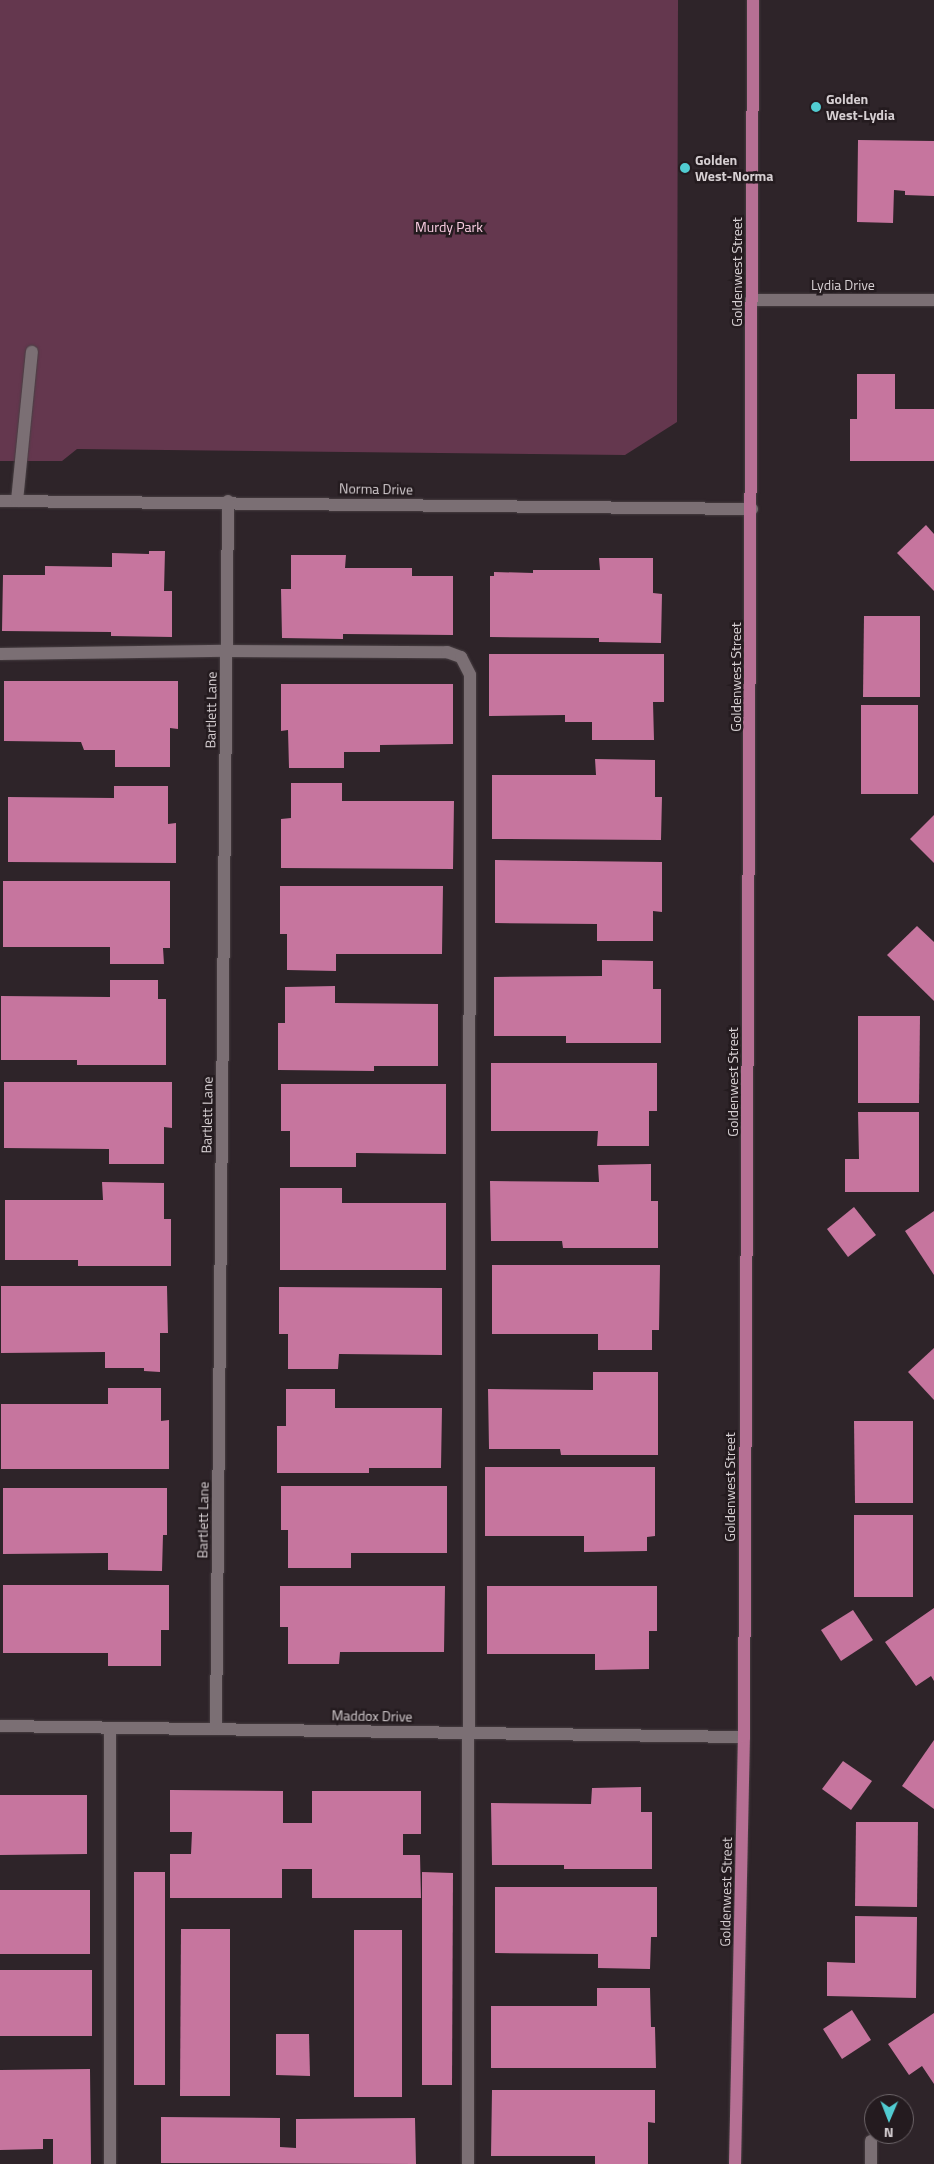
<!DOCTYPE html>
<style>
body{margin:0}
#map{position:relative;width:934px;height:2164px;overflow:hidden;background:#2e2429;font-family:"Titillium Web",sans-serif}
div>[style]{position:absolute}
.green>*{inset:0;background:#64374e}
.building>*{inset:0;background:#c6759e}
.roads{filter:drop-shadow(0 0 1px #483f43) drop-shadow(0 0 1px #483f43)}
.minor>*{height:12px;margin:-6px;padding:0 6px;transform-origin:6px;border-radius:6px;background:#7b6f74}
.major>*{height:12px;margin:-6px;padding:0 6px;transform-origin:6px;border-radius:6px;background:#b67094}
.dots>*{width:14px;height:14px;translate:-50% -50%;box-sizing:border-box;border:2px solid #241b1f;border-radius:50%}
span{translate:-50% -50%;white-space:nowrap;text-align:center;line-height:1.15;-webkit-text-stroke:5px #241b1f;paint-order:stroke}
.poi-label{font-size:14px;color:#d6cfd2;font-weight:700}
.left{translate:0 -50%;text-align:left}
.park-label{font-size:14px;color:#fccfe4}
.street-label{font-size:14px;color:#d6cfd2}
.north{position:absolute;left:864px;top:2094px;width:50px;height:50px;box-sizing:border-box;background:#241b1f;border:1px solid #6b6367;border-radius:50%;rotate:181deg;font-size:14px;font-weight:700;line-height:20px;text-align:center;color:#d6cfd2}
.north::after{content:'';display:block;margin:auto;width:18px;height:22px;background:#51ccd1;clip-path:polygon(50% 0,100% 100%,50% 72%,0 100%)}
</style>
<div id="map">
<div class="green">
<div style="clip-path:polygon(0 0,678px 0,677px 422px,625px 455px,77px 449px,62px 461px,0 461px)"></div>
</div>
<div class="building">
<div style="clip-path:polygon(858px 140px,934px 141px,934px 196px,905px 195px,905px 191px,894px 190px,893px 223px,857px 222px)"></div>
<div style="clip-path:polygon(857px 374px,895px 374px,895px 409px,934px 409px,934px 461px,850px 461px,850px 419px,857px 419px)"></div>
<div style="clip-path:polygon(926px 525px,934px 534px,934px 591px,897px 553px)"></div>
<div style="clip-path:polygon(149px 551px,165px 551px,164px 591px,172px 591px,172px 637px,111px 636px,111px 632px,2px 631px,3px 575px,45px 575px,45px 566px,112px 567px,112px 553px,149px 554px)"></div>
<div style="clip-path:polygon(291px 555px,346px 555px,345px 568px,412px 568px,412px 576px,453px 576px,453px 635px,343px 634px,343px 639px,282px 638px,281px 589px,291px 589px)"></div>
<div style="clip-path:polygon(599px 558px,653px 558px,653px 593px,662px 594px,661px 643px,599px 642px,599px 638px,490px 637px,490px 576px,494px 576px,494px 572px,533px 573px,533px 570px,600px 570px)"></div>
<div style="clip-path:polygon(864px 616px,920px 616px,920px 697px,863px 697px)"></div>
<div style="clip-path:polygon(489px 654px,664px 654px,664px 702px,653px 702px,654px 740px,592px 740px,592px 722px,565px 722px,565px 715px,489px 716px)"></div>
<div style="clip-path:polygon(4px 681px,178px 681px,178px 729px,170px 728px,170px 767px,115px 767px,115px 750px,84px 750px,81px 742px,4px 741px)"></div>
<div style="clip-path:polygon(281px 684px,453px 684px,453px 744px,380px 745px,380px 752px,344px 752px,344px 768px,289px 768px,288px 730px,281px 731px)"></div>
<div style="clip-path:polygon(861px 705px,918px 705px,918px 794px,861px 794px)"></div>
<div style="clip-path:polygon(595px 759px,655px 760px,655px 797px,662px 797px,661px 840px,492px 839px,492px 775px,596px 775px)"></div>
<div style="clip-path:polygon(291px 783px,342px 783px,342px 801px,454px 801px,453px 869px,281px 868px,281px 819px,291px 818px)"></div>
<div style="clip-path:polygon(114px 786px,168px 786px,168px 824px,176px 823px,176px 863px,8px 862px,8px 797px,114px 798px)"></div>
<div style="clip-path:polygon(934px 815px,934px 863px,910px 839px)"></div>
<div style="clip-path:polygon(495px 860px,662px 862px,662px 912px,653px 911px,653px 941px,597px 941px,597px 924px,495px 923px)"></div>
<div style="clip-path:polygon(3px 881px,170px 881px,170px 948px,163px 948px,164px 964px,110px 964px,110px 947px,3px 947px)"></div>
<div style="clip-path:polygon(280px 886px,443px 886px,442px 954px,336px 954px,336px 971px,287px 970px,287px 934px,280px 934px)"></div>
<div style="clip-path:polygon(917px 926px,934px 942px,934px 1001px,887px 955px)"></div>
<div style="clip-path:polygon(602px 960px,653px 961px,653px 989px,661px 989px,661px 1043px,566px 1043px,566px 1036px,494px 1036px,494px 977px,602px 976px)"></div>
<div style="clip-path:polygon(110px 980px,158px 980px,158px 999px,166px 999px,166px 1065px,77px 1065px,77px 1060px,1px 1060px,1px 996px,110px 997px)"></div>
<div style="clip-path:polygon(335px 986px,335px 1003px,438px 1004px,438px 1066px,374px 1066px,374px 1071px,278px 1070px,278px 1023px,285px 1023px,285px 987px)"></div>
<div style="clip-path:polygon(858px 1016px,920px 1016px,919px 1103px,858px 1103px)"></div>
<div style="clip-path:polygon(491px 1063px,657px 1063px,657px 1111px,649px 1111px,649px 1146px,597px 1146px,598px 1131px,491px 1131px)"></div>
<div style="clip-path:polygon(4px 1082px,172px 1082px,172px 1128px,164px 1127px,164px 1164px,109px 1164px,109px 1149px,4px 1148px)"></div>
<div style="clip-path:polygon(281px 1084px,446px 1084px,446px 1154px,356px 1153px,356px 1167px,290px 1167px,290px 1131px,281px 1131px)"></div>
<div style="clip-path:polygon(858px 1112px,919px 1112px,919px 1192px,845px 1192px,845px 1159px,859px 1159px)"></div>
<div style="clip-path:polygon(651px 1164px,651px 1201px,658px 1201px,658px 1248px,563px 1248px,562px 1241px,491px 1241px,490px 1181px,599px 1182px,598px 1165px)"></div>
<div style="clip-path:polygon(102px 1182px,164px 1183px,164px 1219px,171px 1219px,171px 1266px,78px 1266px,78px 1260px,5px 1260px,5px 1200px,103px 1200px)"></div>
<div style="clip-path:polygon(280px 1188px,342px 1188px,342px 1203px,446px 1203px,446px 1270px,280px 1270px)"></div>
<div style="clip-path:polygon(854px 1207px,876px 1235px,848px 1257px,827px 1229px)"></div>
<div style="clip-path:polygon(934px 1211px,934px 1275px,905px 1231px)"></div>
<div style="clip-path:polygon(492px 1265px,660px 1265px,659px 1330px,652px 1330px,652px 1350px,598px 1350px,598px 1334px,492px 1334px)"></div>
<div style="clip-path:polygon(1px 1286px,167px 1286px,168px 1333px,160px 1333px,160px 1372px,144px 1371px,144px 1368px,105px 1368px,105px 1352px,1px 1353px)"></div>
<div style="clip-path:polygon(279px 1287px,442px 1288px,442px 1355px,339px 1354px,338px 1369px,288px 1369px,288px 1334px,279px 1334px)"></div>
<div style="clip-path:polygon(934px 1348px,934px 1400px,908px 1372px)"></div>
<div style="clip-path:polygon(593px 1372px,658px 1372px,658px 1455px,561px 1455px,560px 1449px,489px 1449px,488px 1389px,593px 1390px)"></div>
<div style="clip-path:polygon(108px 1388px,161px 1388px,161px 1421px,169px 1420px,169px 1469px,1px 1469px,1px 1404px,108px 1404px)"></div>
<div style="clip-path:polygon(286px 1389px,335px 1389px,335px 1408px,442px 1408px,441px 1468px,369px 1468px,369px 1473px,277px 1473px,277px 1426px,286px 1426px)"></div>
<div style="clip-path:polygon(854px 1421px,913px 1421px,913px 1503px,855px 1503px)"></div>
<div style="clip-path:polygon(485px 1467px,655px 1467px,655px 1536px,647px 1537px,647px 1551px,584px 1552px,584px 1536px,485px 1536px)"></div>
<div style="clip-path:polygon(281px 1486px,447px 1486px,447px 1553px,351px 1553px,351px 1568px,288px 1568px,288px 1530px,281px 1530px)"></div>
<div style="clip-path:polygon(3px 1488px,167px 1488px,167px 1535px,163px 1535px,162px 1571px,108px 1570px,108px 1553px,3px 1554px)"></div>
<div style="clip-path:polygon(854px 1515px,913px 1515px,913px 1597px,854px 1597px)"></div>
<div style="clip-path:polygon(3px 1585px,169px 1585px,169px 1630px,161px 1630px,161px 1666px,108px 1666px,108px 1653px,3px 1653px)"></div>
<div style="clip-path:polygon(280px 1586px,445px 1586px,444px 1652px,340px 1652px,339px 1664px,288px 1664px,288px 1627px,280px 1627px)"></div>
<div style="clip-path:polygon(487px 1586px,657px 1586px,657px 1631px,649px 1631px,649px 1669px,595px 1670px,595px 1654px,487px 1654px)"></div>
<div style="clip-path:polygon(934px 1608px,934px 1681px,931px 1676px,916px 1686px,885px 1642px)"></div>
<div style="clip-path:polygon(853px 1610px,873px 1640px,841px 1661px,821px 1630px)"></div>
<div style="clip-path:polygon(934px 1740px,934px 1809px,902px 1786px)"></div>
<div style="clip-path:polygon(843px 1761px,872px 1781px,851px 1810px,822px 1789px)"></div>
<div style="clip-path:polygon(641px 1787px,641px 1812px,652px 1812px,652px 1869px,564px 1869px,564px 1865px,492px 1865px,491px 1803px,591px 1804px,592px 1788px)"></div>
<div style="clip-path:polygon(170px 1790px,283px 1791px,283px 1823px,312px 1823px,312px 1791px,421px 1791px,421px 1834px,403px 1834px,403px 1855px,420px 1855px,421px 1898px,312px 1898px,312px 1869px,282px 1869px,282px 1898px,170px 1898px,170px 1854px,191px 1854px,192px 1832px,170px 1832px)"></div>
<div style="clip-path:polygon(0 1795px,87px 1795px,87px 1854px,0 1855px)"></div>
<div style="clip-path:polygon(856px 1822px,918px 1822px,917px 1907px,855px 1906px)"></div>
<div style="clip-path:polygon(134px 1872px,165px 1872px,165px 2085px,134px 2085px)"></div>
<div style="clip-path:polygon(422px 1872px,453px 1873px,452px 2085px,422px 2085px)"></div>
<div style="clip-path:polygon(495px 1887px,657px 1887px,657px 1937px,651px 1937px,650px 1969px,598px 1968px,598px 1954px,495px 1953px)"></div>
<div style="clip-path:polygon(0 1890px,90px 1890px,90px 1954px,0 1954px)"></div>
<div style="clip-path:polygon(855px 1916px,917px 1917px,916px 1998px,827px 1996px,827px 1962px,855px 1963px)"></div>
<div style="clip-path:polygon(181px 1929px,230px 1929px,230px 2096px,180px 2096px)"></div>
<div style="clip-path:polygon(354px 1930px,402px 1930px,402px 2097px,354px 2097px)"></div>
<div style="clip-path:polygon(0 1970px,92px 1970px,92px 2036px,0 2036px)"></div>
<div style="clip-path:polygon(597px 1988px,650px 1988px,651px 2027px,655px 2027px,656px 2068px,491px 2068px,491px 2006px,597px 2006px)"></div>
<div style="clip-path:polygon(852px 2010px,871px 2040px,842px 2059px,823px 2029px)"></div>
<div style="clip-path:polygon(934px 2013px,934px 2084px,922px 2066px,909px 2075px,888px 2044px)"></div>
<div style="clip-path:polygon(276px 2034px,309px 2034px,310px 2076px,276px 2075px)"></div>
<div style="clip-path:polygon(90px 2069px,91px 2164px,53px 2164px,53px 2139px,43px 2139px,43px 2149px,0 2150px,0 2070px)"></div>
<div style="clip-path:polygon(492px 2090px,655px 2090px,655px 2123px,648px 2122px,648px 2164px,595px 2164px,595px 2156px,491px 2156px)"></div>
<div style="clip-path:polygon(161px 2117px,280px 2118px,280px 2147px,296px 2148px,296px 2119px,415px 2118px,416px 2164px,161px 2163px)"></div>
</div>
<div class="roads">
<div class="minor">
<div style="left:751px;top:300px;width:183px"></div>
<div style="left:0;top:501px;width:752px;rotate:0.61deg"></div>
<div style="left:17px;top:501px;width:150px;rotate:-84.3deg"></div>
<div style="left:0;top:654px;width:227px;rotate:-0.8deg"></div>
<div style="left:227px;top:651px;width:220px;rotate:0.3deg"></div>
<div style="left:447px;top:652px;width:15px;rotate:20deg"></div>
<div style="left:461px;top:657px;width:20px;rotate:63deg"></div>
<div style="left:470px;top:675px;width:1489px;rotate:90.08deg"></div>
<div style="left:0;top:1726px;width:744px;rotate:0.85deg"></div>
<div style="left:216px;top:1728px;width:1227px;rotate:-89.44deg"></div>
<div style="left:871px;top:2141px;width:23px;rotate:90deg"></div>
<div style="left:110px;top:2164px;width:436px;rotate:-90deg"></div>
</div>
<div class="major">
<div style="left:735px;top:2164px;width:427px;rotate:-88.8deg"></div>
<div style="left:744px;top:1737px;width:1737px;rotate:-89.7deg"></div>
</div>
</div>
<div class="dots">
<div style="left:816px;top:107px;background:#51ccd1"></div>
<div style="left:685px;top:168px;background:#51ccd1"></div>
</div>
<div class="poi-label">
<span class="left" style="left:826px;top:107px">Golden<br>West-Lydia</span>
<span class="left" style="left:695px;top:168px">Golden<br>West-Norma</span>
</div>
<div class="park-label">
<span style="left:449px;top:227px">Murdy Park</span>
</div>
<div class="street-label">
<span style="left:737px;top:272px;rotate:-90deg">Goldenwest Street</span>
<span style="left:843px;top:285px">Lydia Drive</span>
<span style="left:376px;top:489px;rotate:1deg">Norma Drive</span>
<span style="left:736px;top:677px;rotate:-90deg">Goldenwest Street</span>
<span style="left:211px;top:710px;rotate:-89deg">Bartlett Lane</span>
<span style="left:733px;top:1082px;rotate:-90deg">Goldenwest Street</span>
<span style="left:207px;top:1115px;rotate:-89deg">Bartlett Lane</span>
<span style="left:730px;top:1487px;rotate:-90deg">Goldenwest Street</span>
<span style="left:203px;top:1520px;rotate:-89deg">Bartlett Lane</span>
<span style="left:372px;top:1716px;rotate:1deg">Maddox Drive</span>
<span style="left:726px;top:1892px;rotate:-89deg">Goldenwest Street</span>
</div>
<div class="north">N</div>
</div>
